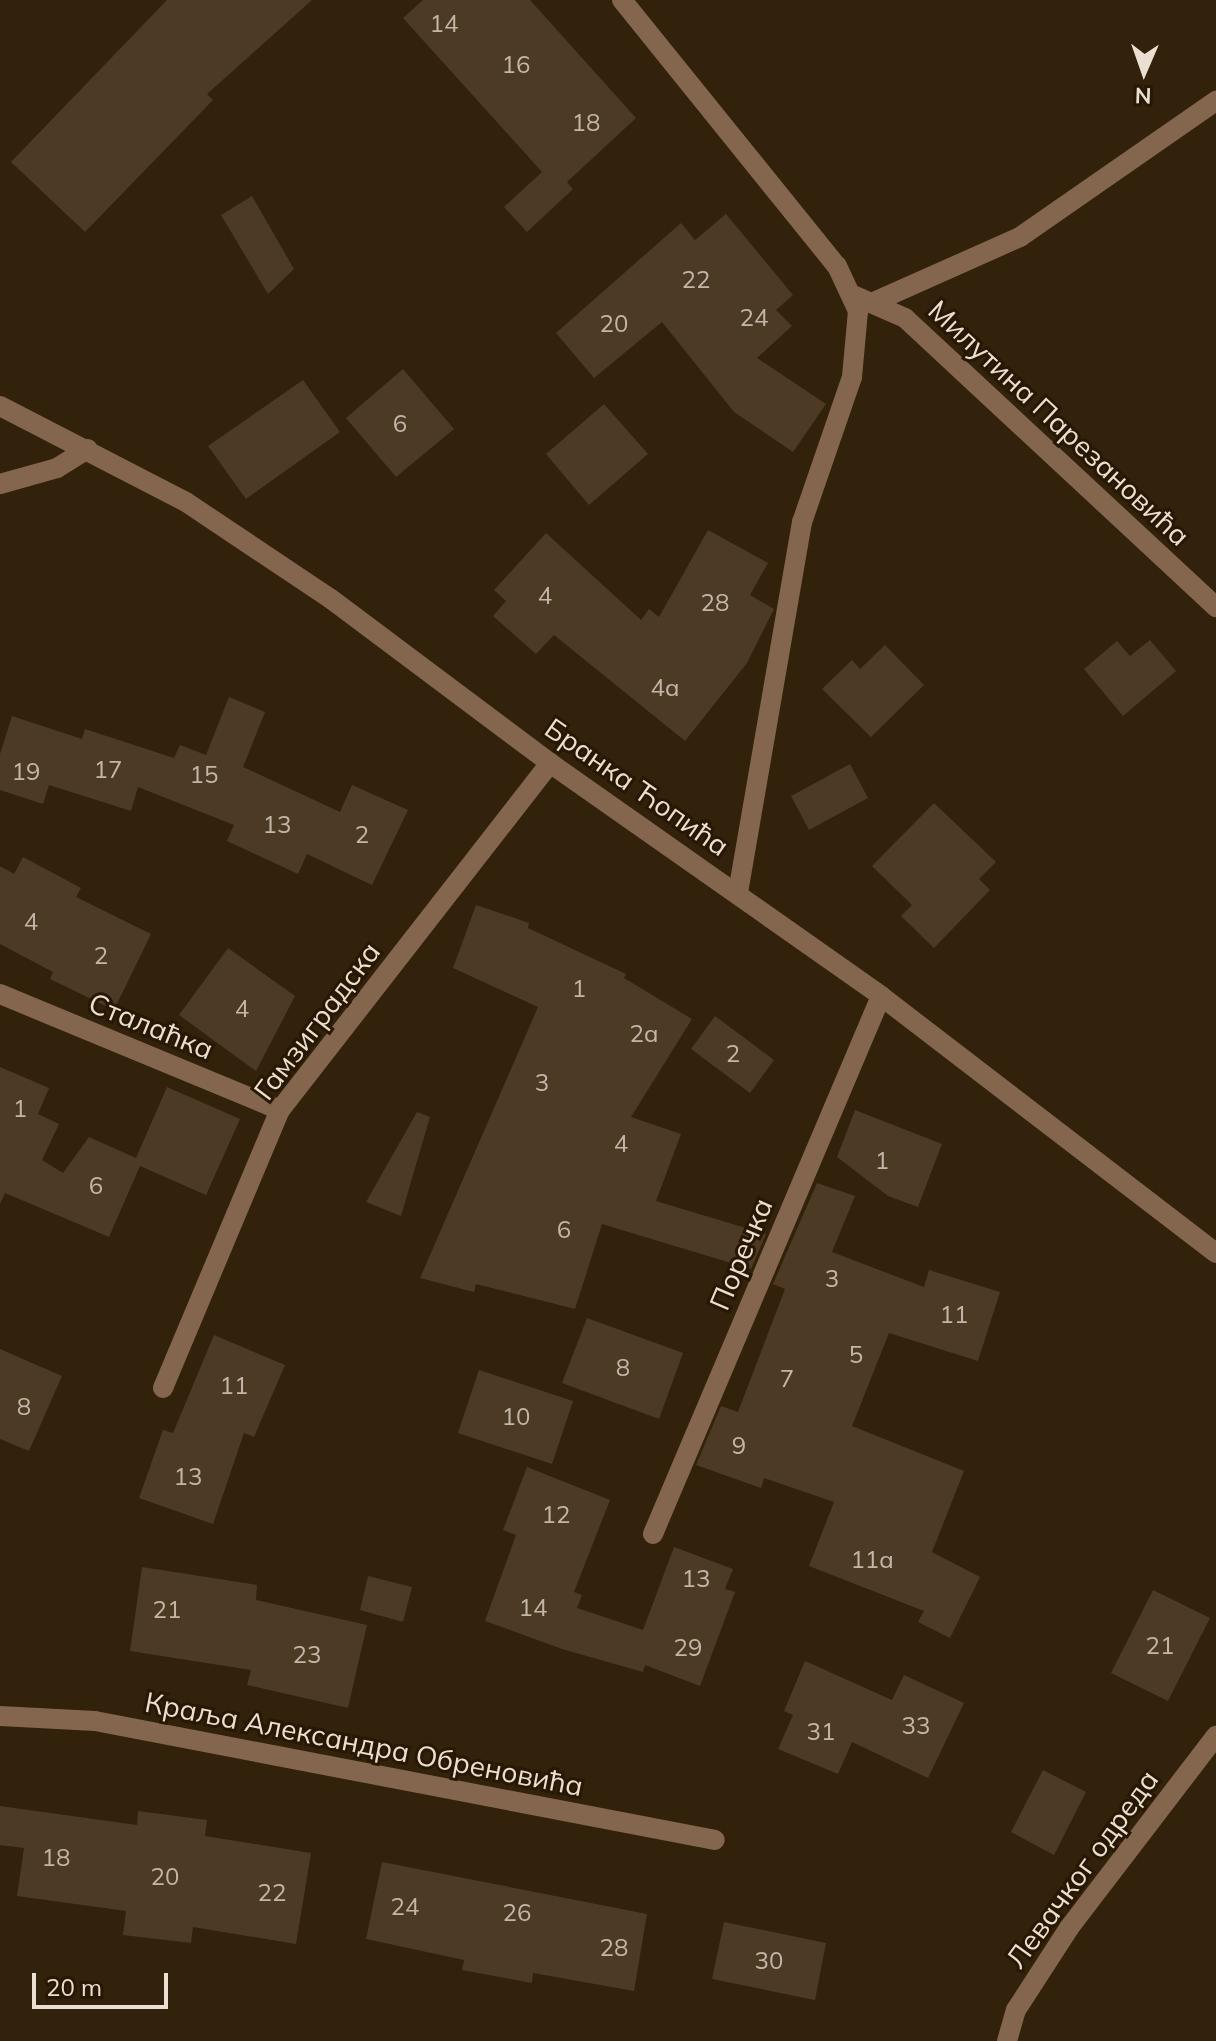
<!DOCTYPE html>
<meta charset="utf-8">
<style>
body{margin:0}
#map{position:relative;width:1216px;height:2041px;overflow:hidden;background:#32210b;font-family:Mulish,sans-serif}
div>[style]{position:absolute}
.building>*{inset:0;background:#4d3a25}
.minor>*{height:20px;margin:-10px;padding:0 10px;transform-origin:10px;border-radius:10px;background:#83664d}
span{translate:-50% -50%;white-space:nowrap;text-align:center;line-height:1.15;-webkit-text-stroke:6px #281703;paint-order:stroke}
.number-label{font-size:24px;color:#c4b6a7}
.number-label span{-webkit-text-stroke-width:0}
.street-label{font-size:28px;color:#ebdfd2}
.north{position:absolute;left:1104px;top:32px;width:80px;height:80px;-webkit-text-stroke:6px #281703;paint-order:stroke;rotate:182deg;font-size:22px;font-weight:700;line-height:32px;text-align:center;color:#ebdfd2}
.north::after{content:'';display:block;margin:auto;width:28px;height:36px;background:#ebdfd2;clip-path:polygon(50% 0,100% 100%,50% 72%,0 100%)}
.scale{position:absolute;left:32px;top:1973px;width:136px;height:36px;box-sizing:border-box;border:4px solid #ebdfd2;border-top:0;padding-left:10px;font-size:24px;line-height:28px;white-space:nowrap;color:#ebdfd2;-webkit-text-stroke:6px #281703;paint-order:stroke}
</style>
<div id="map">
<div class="building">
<div style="clip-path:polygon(167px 0,312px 0,207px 94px,213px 100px,85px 232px,11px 162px)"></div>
<div style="clip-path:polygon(423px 0,530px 0,636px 118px,567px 182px,573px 189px,527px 232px,504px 207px,542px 172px,403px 18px)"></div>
<div style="clip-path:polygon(252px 196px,294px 269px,268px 294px,221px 215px)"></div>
<div style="clip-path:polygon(726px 214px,793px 295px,776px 310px,792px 326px,757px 358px,826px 404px,793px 452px,734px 412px,662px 322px,594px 378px,556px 333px,681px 223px,695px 240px)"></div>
<div style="clip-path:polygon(403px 369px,454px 429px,396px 477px,346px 418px)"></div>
<div style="clip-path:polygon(303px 380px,340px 432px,246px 499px,208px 446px)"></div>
<div style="clip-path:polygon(604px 404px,648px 454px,589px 505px,546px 454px)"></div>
<div style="clip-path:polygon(708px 530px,768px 563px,750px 595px,774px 609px,747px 663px,685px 741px,554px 635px,536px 654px,493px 616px,506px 601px,494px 590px,546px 533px,641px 620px,649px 609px,659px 617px)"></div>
<div style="clip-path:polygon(1150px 640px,1176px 671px,1123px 716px,1084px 669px,1117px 641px,1130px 656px)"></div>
<div style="clip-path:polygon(885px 645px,924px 685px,871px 737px,822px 689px,852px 660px,860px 669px)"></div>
<div style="clip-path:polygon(229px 697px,265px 712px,243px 767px,340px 812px,352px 785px,408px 810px,372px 885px,307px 854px,298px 874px,227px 841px,234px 825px,138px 787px,131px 811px,49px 785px,43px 804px,0 790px,0 754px,12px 716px,82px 739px,85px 729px,174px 758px,180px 745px,206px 755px)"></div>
<div style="clip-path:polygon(850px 764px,868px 798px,809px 830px,791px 796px)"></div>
<div style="clip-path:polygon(934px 803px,996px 862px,979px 879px,990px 890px,934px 948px,901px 916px,912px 905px,872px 866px)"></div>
<div style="clip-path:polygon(23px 857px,81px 888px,76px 897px,151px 934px,114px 1010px,50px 979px,53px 972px,0 944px,0 866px,14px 874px)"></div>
<div style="clip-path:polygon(476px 905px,529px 923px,528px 928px,626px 974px,624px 978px,692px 1019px,631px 1117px,681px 1134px,656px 1201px,766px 1234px,751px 1269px,602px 1224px,575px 1309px,476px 1284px,474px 1292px,420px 1278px,538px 1007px,453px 968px)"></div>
<div style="clip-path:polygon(228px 948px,295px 996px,256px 1071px,179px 1015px)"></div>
<div style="clip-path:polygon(715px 1016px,774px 1060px,750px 1093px,691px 1049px)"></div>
<div style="clip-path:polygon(0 1067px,49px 1088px,38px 1114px,59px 1124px,42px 1160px,63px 1173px,89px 1137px,136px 1158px,167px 1087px,240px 1119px,206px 1195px,140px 1166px,109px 1237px,5px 1193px,0 1204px)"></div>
<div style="clip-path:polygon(855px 1110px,942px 1144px,918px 1207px,888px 1196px,837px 1157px)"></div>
<div style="clip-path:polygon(417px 1112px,430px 1117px,401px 1216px,366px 1202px)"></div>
<div style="clip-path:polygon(817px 1183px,855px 1196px,832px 1252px,924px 1287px,929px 1270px,1000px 1292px,978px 1361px,889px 1333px,852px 1426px,964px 1471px,932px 1552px,980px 1577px,950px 1638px,918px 1622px,924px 1611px,809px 1566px,834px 1502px,764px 1478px,761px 1488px,696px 1465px,721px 1406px,738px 1412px,785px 1289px,773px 1284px)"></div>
<div style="clip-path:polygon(587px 1318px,683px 1353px,659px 1419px,562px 1383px)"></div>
<div style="clip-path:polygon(214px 1335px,285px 1365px,254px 1437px,244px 1433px,213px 1524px,139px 1498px,163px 1430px,173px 1433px)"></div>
<div style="clip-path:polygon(0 1349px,62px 1376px,29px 1451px,0 1439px)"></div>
<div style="clip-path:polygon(479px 1370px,573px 1401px,552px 1464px,458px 1433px)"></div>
<div style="clip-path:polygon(527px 1467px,610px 1500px,574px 1592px,582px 1595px,577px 1608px,643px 1630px,674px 1547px,733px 1569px,725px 1589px,735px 1592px,700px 1686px,645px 1665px,643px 1672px,562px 1649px,485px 1621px,516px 1535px,503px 1530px)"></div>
<div style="clip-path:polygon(142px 1567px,257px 1585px,256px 1600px,367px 1625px,348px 1708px,247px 1685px,251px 1670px,130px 1651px)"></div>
<div style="clip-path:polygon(368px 1576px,412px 1587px,403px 1622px,360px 1610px)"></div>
<div style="clip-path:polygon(1153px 1590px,1210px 1618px,1168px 1701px,1111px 1673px)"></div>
<div style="clip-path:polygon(805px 1661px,892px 1700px,904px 1675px,964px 1703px,928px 1778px,852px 1742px,838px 1774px,778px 1749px,793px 1715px,784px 1711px)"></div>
<div style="clip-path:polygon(1043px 1770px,1086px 1792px,1054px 1855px,1011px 1832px)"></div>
<div style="clip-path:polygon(0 1806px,137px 1825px,138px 1811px,207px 1820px,205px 1836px,311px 1853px,296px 1944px,193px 1927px,191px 1943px,123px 1935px,126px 1911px,17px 1896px,24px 1848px,0 1845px)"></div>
<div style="clip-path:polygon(382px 1862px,647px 1914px,634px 1991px,533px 1973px,532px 1983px,462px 1970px,464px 1960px,366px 1939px)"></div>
<div style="clip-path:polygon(724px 1922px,826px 1943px,815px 2000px,712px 1979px)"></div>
</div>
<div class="minor">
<div style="left:622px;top:0;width:342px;rotate:51.1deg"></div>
<div style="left:837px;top:266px;width:50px;rotate:65deg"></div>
<div style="left:858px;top:311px;width:66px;rotate:95.2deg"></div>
<div style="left:852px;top:377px;width:153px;rotate:109deg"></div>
<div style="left:802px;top:522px;width:375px;rotate:99.8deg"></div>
<div style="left:855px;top:296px;width:55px;rotate:23.7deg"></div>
<div style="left:905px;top:318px;width:425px;rotate:42.9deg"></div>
<div style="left:874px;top:302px;width:160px;rotate:-24deg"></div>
<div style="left:1020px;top:237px;width:239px;rotate:-34.8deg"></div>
<div style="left:0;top:406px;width:209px;rotate:27.3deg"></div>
<div style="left:186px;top:502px;width:174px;rotate:33.8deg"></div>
<div style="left:331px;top:599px;width:274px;rotate:36.8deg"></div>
<div style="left:550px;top:763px;width:405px;rotate:35.1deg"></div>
<div style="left:881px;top:996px;width:422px;rotate:37.5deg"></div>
<div style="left:0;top:484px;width:59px;rotate:-15.7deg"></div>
<div style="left:57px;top:468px;width:36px;rotate:-32deg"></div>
<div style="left:0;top:994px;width:303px;rotate:22.5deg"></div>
<div style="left:163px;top:1388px;width:302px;rotate:-67.2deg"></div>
<div style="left:280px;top:1110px;width:440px;rotate:-52.1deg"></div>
<div style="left:653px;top:1534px;width:584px;rotate:-67.03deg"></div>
<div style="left:0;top:1716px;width:95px;rotate:3deg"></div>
<div style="left:95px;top:1721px;width:631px;rotate:10.86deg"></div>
<div style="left:1007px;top:2041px;width:32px;rotate:-74deg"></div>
<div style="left:1016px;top:2010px;width:98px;rotate:-57.1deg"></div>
<div style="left:1069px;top:1928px;width:242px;rotate:-52.6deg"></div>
</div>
<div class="number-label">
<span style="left:444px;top:24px">14</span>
<span style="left:516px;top:65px">16</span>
<span style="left:586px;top:123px">18</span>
<span style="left:696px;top:280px">22</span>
<span style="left:754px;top:318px">24</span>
<span style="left:614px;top:324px">20</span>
<span style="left:400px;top:424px">6</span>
<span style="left:545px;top:596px">4</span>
<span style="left:715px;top:603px">28</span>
<span style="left:665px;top:688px">4a</span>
<span style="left:108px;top:770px">17</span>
<span style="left:26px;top:772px">19</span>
<span style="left:204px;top:775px">15</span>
<span style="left:277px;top:825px">13</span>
<span style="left:362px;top:835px">2</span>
<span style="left:31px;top:922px">4</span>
<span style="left:101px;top:956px">2</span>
<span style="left:579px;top:989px">1</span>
<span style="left:242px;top:1009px">4</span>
<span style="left:644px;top:1034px">2a</span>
<span style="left:733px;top:1054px">2</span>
<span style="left:542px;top:1083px">3</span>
<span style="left:20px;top:1109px">1</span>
<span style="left:621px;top:1144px">4</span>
<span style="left:882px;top:1161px">1</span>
<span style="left:96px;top:1186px">6</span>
<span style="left:564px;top:1230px">6</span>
<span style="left:832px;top:1279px">3</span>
<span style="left:954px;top:1315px">11</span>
<span style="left:856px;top:1355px">5</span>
<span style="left:623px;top:1368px">8</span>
<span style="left:787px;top:1379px">7</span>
<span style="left:234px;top:1386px">11</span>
<span style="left:24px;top:1407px">8</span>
<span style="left:516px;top:1417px">10</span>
<span style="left:739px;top:1446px">9</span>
<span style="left:188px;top:1477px">13</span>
<span style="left:556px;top:1515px">12</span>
<span style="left:872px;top:1560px">11a</span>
<span style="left:696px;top:1579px">13</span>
<span style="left:533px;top:1608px">14</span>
<span style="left:167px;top:1610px">21</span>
<span style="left:1160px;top:1646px">21</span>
<span style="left:688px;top:1648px">29</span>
<span style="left:307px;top:1655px">23</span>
<span style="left:916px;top:1726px">33</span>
<span style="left:821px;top:1732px">31</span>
<span style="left:56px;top:1858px">18</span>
<span style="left:165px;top:1877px">20</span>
<span style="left:272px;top:1893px">22</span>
<span style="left:405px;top:1907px">24</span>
<span style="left:517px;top:1913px">26</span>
<span style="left:614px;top:1948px">28</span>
<span style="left:769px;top:1961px">30</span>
</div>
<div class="street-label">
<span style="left:1059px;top:423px;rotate:43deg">Милутина Парезановића</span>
<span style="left:637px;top:787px;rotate:35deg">Бранка Ћопића</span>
<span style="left:317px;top:1021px;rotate:-53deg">Гамзиградска</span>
<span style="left:151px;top:1026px;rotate:22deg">Сталаћка</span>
<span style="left:741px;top:1254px;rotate:-67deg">Поречка</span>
<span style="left:364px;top:1744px;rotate:11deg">Краља Александра Обреновића</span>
<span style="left:1082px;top:1869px;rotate:-54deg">Левачког одреда</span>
</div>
<div class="north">N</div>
<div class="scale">20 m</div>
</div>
